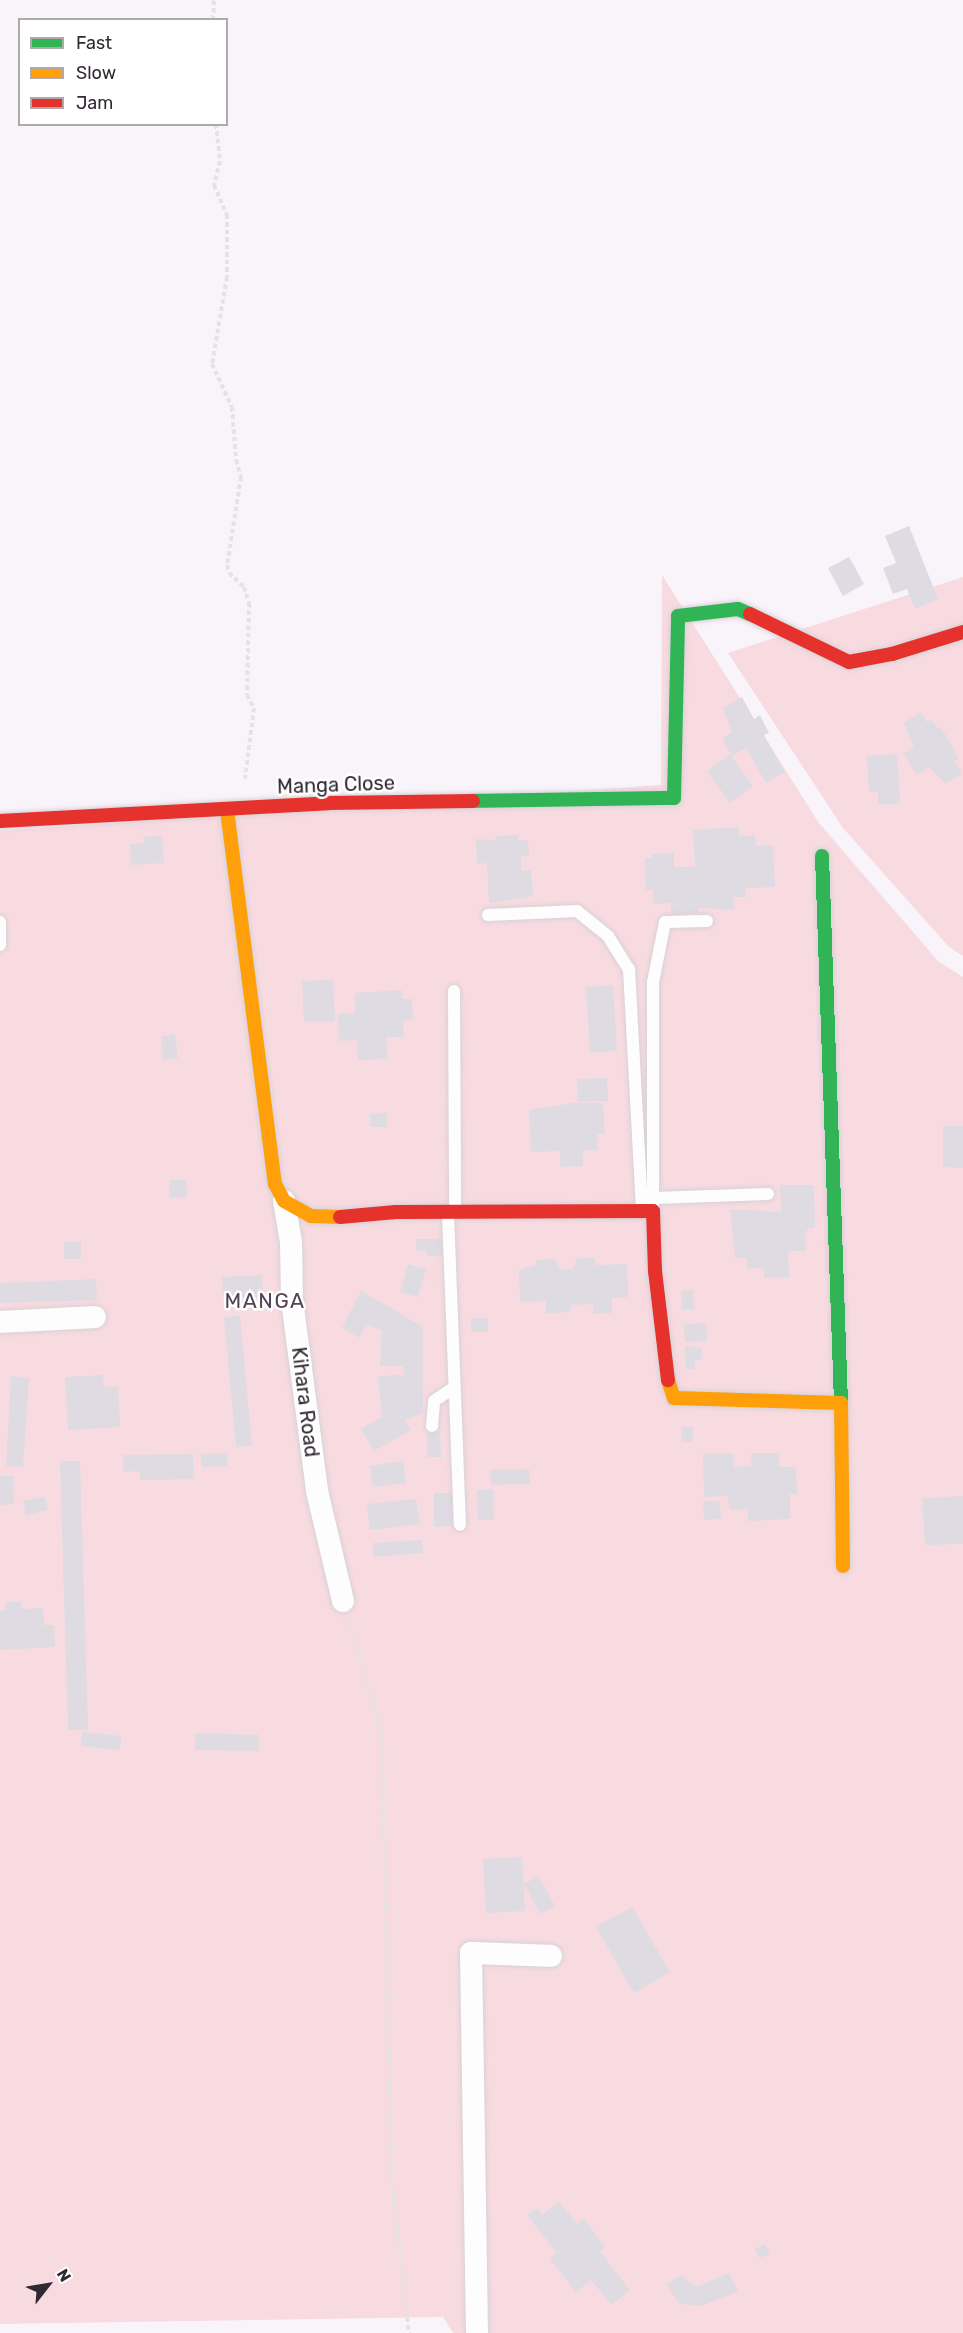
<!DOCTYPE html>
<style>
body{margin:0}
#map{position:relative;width:963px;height:2333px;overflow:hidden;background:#f9f4fa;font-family:Rubik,sans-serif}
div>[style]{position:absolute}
.green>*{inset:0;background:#f8dbe0}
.building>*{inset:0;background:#dedbe3}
.path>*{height:4px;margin-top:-2px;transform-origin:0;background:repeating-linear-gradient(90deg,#e4e2e4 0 4.5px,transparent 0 7.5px)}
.roads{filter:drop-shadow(0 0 2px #d7d1d8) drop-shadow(0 0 2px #d7d1d8)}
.lane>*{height:12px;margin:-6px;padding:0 6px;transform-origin:6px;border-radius:6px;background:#fefdfe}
.street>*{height:22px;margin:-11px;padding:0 11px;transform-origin:11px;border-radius:11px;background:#fefdfe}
.fast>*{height:14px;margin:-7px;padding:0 7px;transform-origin:7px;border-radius:7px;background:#30b455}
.slow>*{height:14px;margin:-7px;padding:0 7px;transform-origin:7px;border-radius:7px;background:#ff9f0a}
.jam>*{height:14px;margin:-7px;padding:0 7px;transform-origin:7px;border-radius:7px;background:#e5322d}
span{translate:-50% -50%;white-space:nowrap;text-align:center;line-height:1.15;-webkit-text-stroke:5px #fff;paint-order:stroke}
.street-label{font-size:20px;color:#312932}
.neighbourhood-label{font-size:21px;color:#534356;letter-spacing:1.5px}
.legend{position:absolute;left:18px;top:18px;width:210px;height:108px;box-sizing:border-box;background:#fff;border:2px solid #ada9ad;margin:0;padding:8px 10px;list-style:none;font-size:18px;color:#312932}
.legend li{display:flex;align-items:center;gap:12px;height:30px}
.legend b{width:30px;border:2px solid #ada9ad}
.north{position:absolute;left:18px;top:2255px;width:60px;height:60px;-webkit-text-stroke:4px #fff;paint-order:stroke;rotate:59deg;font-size:16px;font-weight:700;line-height:24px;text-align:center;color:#312932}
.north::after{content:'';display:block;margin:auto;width:21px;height:27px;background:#312932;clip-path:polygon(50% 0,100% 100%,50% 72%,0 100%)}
</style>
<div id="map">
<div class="green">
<div style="clip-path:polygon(662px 575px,819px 823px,938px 961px,963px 977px,963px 2333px,453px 2333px,443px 2317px,0 2324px,0 831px,661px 785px)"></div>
<div style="clip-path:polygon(963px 577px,963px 956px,949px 947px,843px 828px,728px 653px)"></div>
</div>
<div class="building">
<div style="clip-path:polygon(909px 526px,938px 599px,915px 609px,907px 589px,893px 594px,883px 568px,896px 563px,885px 536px)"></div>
<div style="clip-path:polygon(849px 557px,864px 584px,843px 596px,828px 568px)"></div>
<div style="clip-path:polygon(742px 697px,754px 719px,760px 715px,769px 733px,764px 735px,785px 772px,766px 783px,746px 748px,732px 756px,722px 738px,732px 733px,723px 708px)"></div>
<div style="clip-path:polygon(920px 712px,927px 722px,931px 720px,938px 729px,941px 727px,959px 759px,954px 762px,962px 773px,946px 784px,929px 767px,917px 775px,903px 754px,914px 746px,904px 723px)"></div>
<div style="clip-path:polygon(730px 754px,753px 786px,730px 803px,707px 771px)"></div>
<div style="clip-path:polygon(897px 754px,900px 803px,878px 805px,878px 792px,869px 792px,867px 756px)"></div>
<div style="clip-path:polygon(739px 827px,739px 836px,755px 835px,756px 846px,773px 845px,775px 887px,745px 888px,746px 897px,734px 897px,734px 910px,698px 908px,698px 913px,671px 914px,671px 903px,654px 904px,653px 890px,646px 890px,645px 858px,652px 858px,652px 854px,674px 853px,674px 867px,695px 867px,693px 830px)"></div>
<div style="clip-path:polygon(162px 835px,164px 863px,131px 865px,130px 844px,144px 843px,143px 837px)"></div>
<div style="clip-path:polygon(518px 835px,518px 840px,528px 840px,529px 856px,521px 857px,522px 871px,531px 870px,533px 896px,489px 903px,487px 863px,477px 864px,476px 839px,495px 840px,496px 836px)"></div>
<div style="clip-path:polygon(333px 980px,335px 1021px,304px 1022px,302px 981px)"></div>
<div style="clip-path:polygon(613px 985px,617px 1051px,590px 1053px,586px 987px)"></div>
<div style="clip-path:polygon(402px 990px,402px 999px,412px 999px,413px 1019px,403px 1020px,404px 1037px,386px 1037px,388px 1059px,358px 1060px,357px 1040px,339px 1041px,338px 1014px,355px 1013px,355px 993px)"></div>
<div style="clip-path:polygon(175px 1034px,178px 1058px,163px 1060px,161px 1036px)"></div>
<div style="clip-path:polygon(607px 1078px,608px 1101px,578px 1102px,577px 1079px)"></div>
<div style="clip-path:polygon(574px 1103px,603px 1103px,605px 1134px,597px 1134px,598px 1150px,583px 1150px,583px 1166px,560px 1167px,560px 1151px,531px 1152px,529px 1110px)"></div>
<div style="clip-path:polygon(387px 1113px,387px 1127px,370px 1127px,370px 1114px)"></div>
<div style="clip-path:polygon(943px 1126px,963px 1126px,963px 1168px,943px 1167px)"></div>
<div style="clip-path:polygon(169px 1180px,186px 1180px,187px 1197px,170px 1198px)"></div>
<div style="clip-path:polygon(780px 1185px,814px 1185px,815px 1228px,808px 1228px,805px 1234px,806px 1251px,788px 1251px,789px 1277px,764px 1278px,764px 1268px,747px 1269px,747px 1258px,735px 1258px,730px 1209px,781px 1212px)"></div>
<div style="clip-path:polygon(416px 1239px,441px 1239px,442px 1256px,427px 1256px,426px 1250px,416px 1251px)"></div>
<div style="clip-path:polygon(64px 1242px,81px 1242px,81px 1259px,64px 1259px)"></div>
<div style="clip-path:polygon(577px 1258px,595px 1258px,595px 1265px,627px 1264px,628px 1297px,612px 1298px,612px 1313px,593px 1314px,593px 1304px,571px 1305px,571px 1312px,546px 1313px,546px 1301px,520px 1302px,519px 1270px,536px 1265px,536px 1260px,555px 1259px,561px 1270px,573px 1269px)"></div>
<div style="clip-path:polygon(408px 1264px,426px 1269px,418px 1297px,400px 1292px)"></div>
<div style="clip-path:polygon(262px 1275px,263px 1297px,223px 1299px,222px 1277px)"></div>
<div style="clip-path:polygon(96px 1279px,97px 1300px,0 1303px,0 1283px)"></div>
<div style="clip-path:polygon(693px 1290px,694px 1309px,682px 1309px,681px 1291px)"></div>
<div style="clip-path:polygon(361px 1291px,423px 1327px,423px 1413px,405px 1420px,411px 1430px,374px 1451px,361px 1429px,382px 1417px,378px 1376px,404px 1375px,403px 1366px,380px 1366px,382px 1330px,366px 1325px,360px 1338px,342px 1328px)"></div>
<div style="clip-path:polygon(240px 1316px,252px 1446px,236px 1447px,224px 1317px)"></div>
<div style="clip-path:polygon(471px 1318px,488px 1318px,488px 1332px,471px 1332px)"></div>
<div style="clip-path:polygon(706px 1323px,707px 1341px,685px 1342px,684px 1324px)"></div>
<div style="clip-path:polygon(685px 1346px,702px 1348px,702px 1359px,695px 1360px,695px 1369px,686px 1369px)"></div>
<div style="clip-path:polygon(103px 1375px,104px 1387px,118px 1386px,120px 1427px,68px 1430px,65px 1377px)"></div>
<div style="clip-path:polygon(11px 1376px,29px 1378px,23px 1467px,6px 1466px)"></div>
<div style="clip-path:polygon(681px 1427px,693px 1427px,693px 1442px,682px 1442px)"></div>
<div style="clip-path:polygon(440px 1431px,441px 1457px,427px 1457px,427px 1432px)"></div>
<div style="clip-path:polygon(227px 1453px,227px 1466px,202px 1467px,201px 1454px)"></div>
<div style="clip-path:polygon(733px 1453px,734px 1467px,752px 1466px,751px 1453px,779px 1453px,779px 1467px,796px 1467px,797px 1494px,790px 1494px,790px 1519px,748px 1521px,748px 1509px,729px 1510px,728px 1496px,704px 1497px,703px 1454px)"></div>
<div style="clip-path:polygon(193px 1454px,194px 1479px,140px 1480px,140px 1471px,123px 1472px,123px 1455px)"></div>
<div style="clip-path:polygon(60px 1461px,80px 1461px,88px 1730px,68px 1730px)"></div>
<div style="clip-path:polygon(403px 1461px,406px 1483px,373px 1487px,370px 1466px)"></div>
<div style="clip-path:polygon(529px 1469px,530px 1484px,491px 1485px,490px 1470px)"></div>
<div style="clip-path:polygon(0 1476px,13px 1476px,14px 1504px,0 1505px)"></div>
<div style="clip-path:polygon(493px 1489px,494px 1520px,478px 1520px,477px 1490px)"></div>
<div style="clip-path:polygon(434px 1493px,452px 1493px,452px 1526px,434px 1527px)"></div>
<div style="clip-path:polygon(963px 1496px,963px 1544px,925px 1545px,922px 1498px)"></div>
<div style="clip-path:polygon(45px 1497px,48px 1510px,26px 1515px,23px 1501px)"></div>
<div style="clip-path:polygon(416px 1499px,420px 1524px,370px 1530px,367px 1504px)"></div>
<div style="clip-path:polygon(703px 1501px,720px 1501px,721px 1519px,704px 1520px)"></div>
<div style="clip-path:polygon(422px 1540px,423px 1553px,373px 1557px,373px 1543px)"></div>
<div style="clip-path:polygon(6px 1602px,21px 1602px,22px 1609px,43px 1608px,44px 1625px,54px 1625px,55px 1647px,0 1650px,0 1610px,6px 1610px)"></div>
<div style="clip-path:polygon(82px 1732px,121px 1736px,120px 1750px,81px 1746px)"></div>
<div style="clip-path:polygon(195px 1733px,259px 1735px,258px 1751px,195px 1750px)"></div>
<div style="clip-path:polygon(522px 1857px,525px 1911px,486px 1913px,483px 1859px)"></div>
<div style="clip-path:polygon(539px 1876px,555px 1906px,540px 1914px,524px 1884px)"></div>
<div style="clip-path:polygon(632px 1907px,670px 1972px,634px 1993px,596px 1927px)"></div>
<div style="clip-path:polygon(559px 2201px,577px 2224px,584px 2219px,605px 2247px,600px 2252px,630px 2290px,612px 2305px,591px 2280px,576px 2292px,550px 2259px,557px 2253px,527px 2215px,537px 2208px,542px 2215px)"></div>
<div style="clip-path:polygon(765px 2244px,770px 2254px,759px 2258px,755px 2249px)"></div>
<div style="clip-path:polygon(729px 2273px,738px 2291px,701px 2306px,680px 2304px,666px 2285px,681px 2275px,696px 2287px)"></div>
</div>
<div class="path">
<div style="left:213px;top:20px;width:20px;rotate:-87deg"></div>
<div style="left:216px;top:124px;width:37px;rotate:84deg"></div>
<div style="left:220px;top:161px;width:25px;rotate:104deg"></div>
<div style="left:214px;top:185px;width:33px;rotate:67deg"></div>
<div style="left:227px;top:215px;width:62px;rotate:90deg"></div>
<div style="left:227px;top:277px;width:88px;rotate:99.8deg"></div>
<div style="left:212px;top:364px;width:47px;rotate:65.1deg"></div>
<div style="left:232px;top:407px;width:53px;rotate:85.7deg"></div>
<div style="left:236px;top:460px;width:18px;rotate:74deg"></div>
<div style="left:241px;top:477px;width:89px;rotate:99deg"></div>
<div style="left:227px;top:565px;width:8px;rotate:76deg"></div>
<div style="left:229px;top:573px;width:21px;rotate:43deg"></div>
<div style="left:244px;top:587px;width:17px;rotate:73deg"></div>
<div style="left:249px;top:603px;width:92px;rotate:91.2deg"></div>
<div style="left:247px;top:695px;width:15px;rotate:62deg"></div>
<div style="left:254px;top:708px;width:71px;rotate:97.3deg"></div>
<div style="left:349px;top:1623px;width:114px;rotate:73.2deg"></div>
<div style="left:382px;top:1732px;width:444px;rotate:88.8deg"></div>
<div style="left:391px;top:2176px;width:158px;rotate:83.5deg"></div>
</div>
<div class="roads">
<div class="lane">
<div style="left:488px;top:915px;width:89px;rotate:-2.6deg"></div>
<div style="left:577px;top:911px;width:40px;rotate:39deg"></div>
<div style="left:608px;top:936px;width:39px;rotate:58deg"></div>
<div style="left:629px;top:969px;width:240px;rotate:86.9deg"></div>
<div style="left:0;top:922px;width:23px;rotate:90deg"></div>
<div style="left:454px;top:991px;width:220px;rotate:89.7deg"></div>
<div style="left:653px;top:1198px;width:115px;rotate:-2deg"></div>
<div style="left:653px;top:1211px;width:229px;rotate:-90deg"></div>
<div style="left:653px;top:982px;width:61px;rotate:-78.7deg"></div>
<div style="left:665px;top:922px;width:42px;rotate:-1.4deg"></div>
<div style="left:448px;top:1214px;width:311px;rotate:87.8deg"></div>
<div style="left:432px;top:1426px;width:25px;rotate:-85deg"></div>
<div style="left:434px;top:1401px;width:25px;rotate:-34deg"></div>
</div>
<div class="street">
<div style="left:284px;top:1201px;width:42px;rotate:80.3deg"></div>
<div style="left:291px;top:1242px;width:58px;rotate:89deg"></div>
<div style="left:292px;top:1300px;width:193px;rotate:82.5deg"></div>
<div style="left:317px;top:1491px;width:113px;rotate:76.7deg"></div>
<div style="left:0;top:1322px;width:95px;rotate:-3deg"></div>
<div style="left:477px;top:2333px;width:380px;rotate:-90.9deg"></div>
<div style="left:471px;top:1953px;width:80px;rotate:2.1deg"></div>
</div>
<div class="fast">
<div style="left:473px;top:801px;width:201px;rotate:-0.9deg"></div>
<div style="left:674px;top:798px;width:182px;rotate:-88.7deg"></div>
<div style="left:678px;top:616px;width:60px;rotate:-6.7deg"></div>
<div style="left:738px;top:609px;width:13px;rotate:23deg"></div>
<div style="left:822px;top:856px;width:547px;rotate:88.01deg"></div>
</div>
<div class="slow">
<div style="left:227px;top:810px;width:377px;rotate:82.7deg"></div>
<div style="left:275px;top:1184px;width:19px;rotate:62deg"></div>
<div style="left:284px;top:1201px;width:31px;rotate:29deg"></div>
<div style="left:311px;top:1216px;width:29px;rotate:2deg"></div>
<div style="left:668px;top:1380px;width:19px;rotate:72deg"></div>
<div style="left:674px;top:1398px;width:167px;rotate:1.7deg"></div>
<div style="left:841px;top:1403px;width:163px;rotate:89.3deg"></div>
</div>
<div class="jam">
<div style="left:750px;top:614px;width:110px;rotate:25.9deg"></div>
<div style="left:849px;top:662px;width:44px;rotate:-10.5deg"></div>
<div style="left:892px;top:654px;width:74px;rotate:-17.2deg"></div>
<div style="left:0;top:821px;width:329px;rotate:-3.1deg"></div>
<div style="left:329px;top:803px;width:144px;rotate:-0.8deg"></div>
<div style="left:340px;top:1217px;width:56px;rotate:-5.1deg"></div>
<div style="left:396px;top:1212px;width:257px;rotate:-0.2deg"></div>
<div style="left:653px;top:1211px;width:60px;rotate:88.1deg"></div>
<div style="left:655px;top:1271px;width:110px;rotate:83.2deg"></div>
</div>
</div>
<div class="street-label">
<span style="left:336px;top:785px;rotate:-2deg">Manga Close</span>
<span style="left:305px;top:1402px;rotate:83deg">Kihara Road</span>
</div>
<div class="neighbourhood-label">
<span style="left:265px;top:1301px">MANGA</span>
</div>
<ul class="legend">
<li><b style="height:8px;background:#30b455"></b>Fast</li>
<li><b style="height:8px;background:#ff9f0a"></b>Slow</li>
<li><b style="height:8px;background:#e5322d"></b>Jam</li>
</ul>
<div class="north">N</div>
</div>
